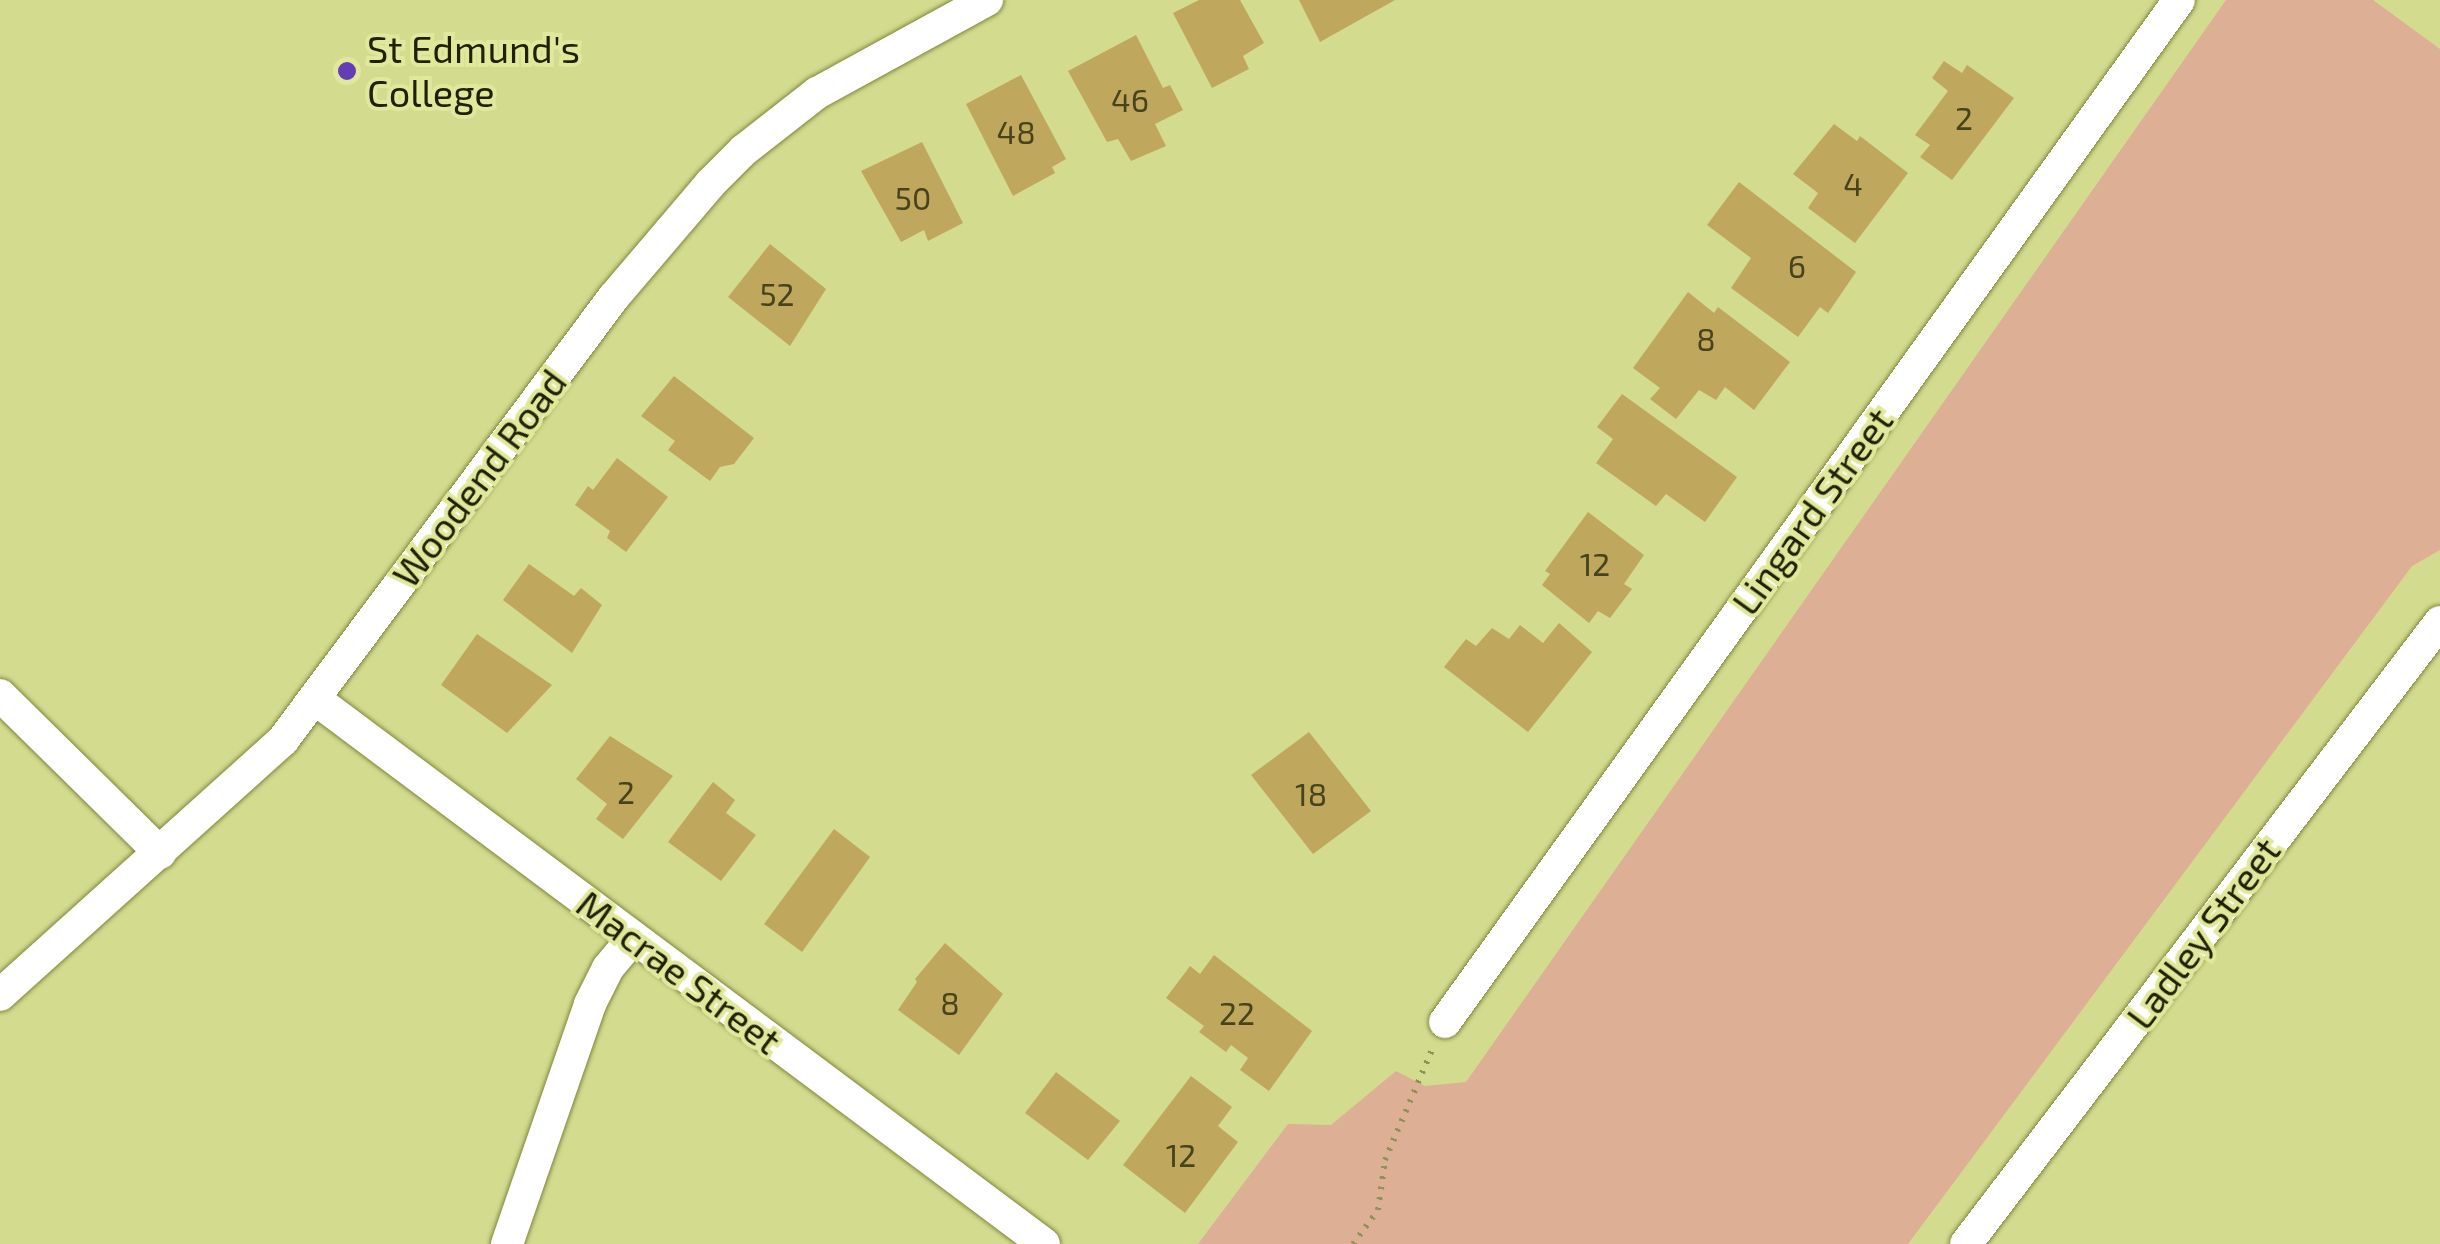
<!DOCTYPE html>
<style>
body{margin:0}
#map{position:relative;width:2440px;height:1244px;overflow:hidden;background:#d3db8f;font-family:"Exo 2",sans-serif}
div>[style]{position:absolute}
.green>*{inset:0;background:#ddaf94}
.building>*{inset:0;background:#bfa85e}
.path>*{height:6px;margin-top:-3px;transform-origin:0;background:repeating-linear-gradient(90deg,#8e9459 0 2.5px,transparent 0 10.5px)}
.roads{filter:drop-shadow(0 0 2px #81873d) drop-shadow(0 0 2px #81873d)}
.minor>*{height:32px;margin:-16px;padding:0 16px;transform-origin:16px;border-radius:16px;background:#fff}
.dots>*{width:28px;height:28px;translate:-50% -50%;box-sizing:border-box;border:5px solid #e0e89b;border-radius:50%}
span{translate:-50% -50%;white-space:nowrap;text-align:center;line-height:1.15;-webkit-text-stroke:8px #e0e89b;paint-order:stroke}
.number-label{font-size:32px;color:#47431a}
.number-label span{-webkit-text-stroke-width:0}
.poi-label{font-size:38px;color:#1f2103}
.left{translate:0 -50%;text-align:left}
.street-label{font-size:38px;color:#1f2103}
</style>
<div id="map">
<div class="green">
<div style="clip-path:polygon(2226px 0,2373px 0,2440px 49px,2440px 550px,2412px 566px,1908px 1244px,1198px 1244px,1288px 1124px,1331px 1125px,1396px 1071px,1425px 1086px,1466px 1082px)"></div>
</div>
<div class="building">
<div style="clip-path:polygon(1199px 0,1240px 0,1264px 43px,1243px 56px,1249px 69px,1212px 88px,1173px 13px)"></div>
<div style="clip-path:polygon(1299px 0,1395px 0,1320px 42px)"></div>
<div style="clip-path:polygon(1136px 35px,1163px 88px,1170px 85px,1183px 110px,1155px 124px,1166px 146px,1131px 161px,1118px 139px,1107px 142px,1068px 71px)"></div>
<div style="clip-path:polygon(1944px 61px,1962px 73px,1967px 65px,2014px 98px,1952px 180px,1920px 157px,1930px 145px,1915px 135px,1948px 91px,1932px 78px)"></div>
<div style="clip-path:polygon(1021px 75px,1066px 159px,1052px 167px,1055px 173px,1013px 196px,966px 104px)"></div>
<div style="clip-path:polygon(1834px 124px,1857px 141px,1860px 136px,1908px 173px,1855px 243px,1808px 208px,1818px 193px,1793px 174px)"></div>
<div style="clip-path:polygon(922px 142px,963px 223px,928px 241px,924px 230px,901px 242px,861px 171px)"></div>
<div style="clip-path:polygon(1739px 182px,1856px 272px,1828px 313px,1820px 307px,1798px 337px,1731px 288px,1751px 258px,1707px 225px)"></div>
<div style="clip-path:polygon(770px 244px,826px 289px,790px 346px,728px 297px)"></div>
<div style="clip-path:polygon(1688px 292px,1714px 313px,1718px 307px,1790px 362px,1754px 410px,1725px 387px,1716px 400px,1699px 390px,1676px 419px,1650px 399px,1660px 388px,1633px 368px)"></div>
<div style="clip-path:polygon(674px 376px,754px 438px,734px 464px,720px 467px,710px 481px,668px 450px,675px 441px,641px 416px)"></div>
<div style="clip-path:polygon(1622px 394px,1737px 477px,1705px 522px,1666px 494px,1656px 506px,1596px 463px,1613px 439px,1597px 427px)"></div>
<div style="clip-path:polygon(617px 458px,668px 497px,626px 552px,607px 538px,610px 531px,575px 505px,588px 486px,593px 490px)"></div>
<div style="clip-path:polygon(1588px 512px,1644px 555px,1624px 584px,1632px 589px,1610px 618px,1598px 611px,1589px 623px,1542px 585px,1550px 574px,1545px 571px)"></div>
<div style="clip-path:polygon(529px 564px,574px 596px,581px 588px,602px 605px,572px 653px,503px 600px)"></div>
<div style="clip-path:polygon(1559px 623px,1592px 652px,1528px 732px,1444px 667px,1466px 639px,1476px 646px,1492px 628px,1509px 639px,1520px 625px,1543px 643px)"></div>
<div style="clip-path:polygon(477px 634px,552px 685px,507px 733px,441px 685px)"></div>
<div style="clip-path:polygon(1309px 732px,1371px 811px,1313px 854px,1251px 775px)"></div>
<div style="clip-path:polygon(610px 736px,673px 776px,623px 839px,596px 819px,607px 804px,576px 779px)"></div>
<div style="clip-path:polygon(713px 782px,735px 800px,726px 813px,756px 835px,721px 881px,668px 842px)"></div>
<div style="clip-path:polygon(834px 829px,870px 857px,802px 952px,764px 924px)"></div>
<div style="clip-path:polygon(945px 943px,1003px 994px,959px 1055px,898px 1010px,917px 982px,915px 979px)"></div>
<div style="clip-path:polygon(1214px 955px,1312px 1031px,1269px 1091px,1240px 1070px,1248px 1058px,1231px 1045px,1226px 1052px,1199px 1032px,1204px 1026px,1166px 998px,1190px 966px,1200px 974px)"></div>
<div style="clip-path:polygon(1056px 1072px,1120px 1121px,1088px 1160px,1025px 1113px)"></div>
<div style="clip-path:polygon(1191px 1076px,1232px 1107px,1218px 1126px,1238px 1142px,1185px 1213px,1123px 1165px)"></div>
</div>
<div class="path">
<div style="left:1353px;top:1244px;width:42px;rotate:-53.7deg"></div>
<div style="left:1378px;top:1210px;width:50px;rotate:-82deg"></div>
<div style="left:1385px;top:1160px;width:120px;rotate:-66.9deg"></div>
</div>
<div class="roads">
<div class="minor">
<div style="left:0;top:695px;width:225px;rotate:44.6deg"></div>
<div style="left:315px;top:699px;width:910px;rotate:36.78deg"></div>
<div style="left:0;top:995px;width:381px;rotate:-42deg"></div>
<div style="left:283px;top:740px;width:552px;rotate:-53.25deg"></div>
<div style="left:613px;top:298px;width:150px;rotate:-49.6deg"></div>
<div style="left:710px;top:184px;width:48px;rotate:-45deg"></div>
<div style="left:744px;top:150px;width:93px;rotate:-38deg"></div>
<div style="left:817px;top:93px;width:194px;rotate:-28.7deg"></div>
<div style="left:1445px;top:1022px;width:1258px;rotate:-54.31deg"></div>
<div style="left:507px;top:1244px;width:254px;rotate:-70.9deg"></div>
<div style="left:590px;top:1004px;width:40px;rotate:-63.4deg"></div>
<div style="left:608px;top:968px;width:39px;rotate:-50deg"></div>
<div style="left:1966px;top:1244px;width:782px;rotate:-52.69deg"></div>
</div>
</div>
<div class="dots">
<div style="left:347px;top:71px;background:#633db5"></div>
</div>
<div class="number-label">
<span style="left:1130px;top:99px">46</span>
<span style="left:1964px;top:117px">2</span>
<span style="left:1016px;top:131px">48</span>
<span style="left:1853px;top:183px">4</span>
<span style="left:913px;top:197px">50</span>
<span style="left:1797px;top:265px">6</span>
<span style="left:777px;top:293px">52</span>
<span style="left:1706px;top:338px">8</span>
<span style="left:1595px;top:563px">12</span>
<span style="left:626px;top:791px">2</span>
<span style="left:1311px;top:793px">18</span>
<span style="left:950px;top:1002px">8</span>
<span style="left:1237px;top:1012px">22</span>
<span style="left:1181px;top:1154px">12</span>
</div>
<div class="poi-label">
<span class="left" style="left:367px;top:71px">St Edmund's<br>College</span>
</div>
<div class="street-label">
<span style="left:479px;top:478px;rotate:-53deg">Woodend Road</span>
<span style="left:1812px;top:511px;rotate:-54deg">Lingard Street</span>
<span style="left:2203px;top:933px;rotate:-53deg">Ladley Street</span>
<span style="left:679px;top:972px;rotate:37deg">Macrae Street</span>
</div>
</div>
